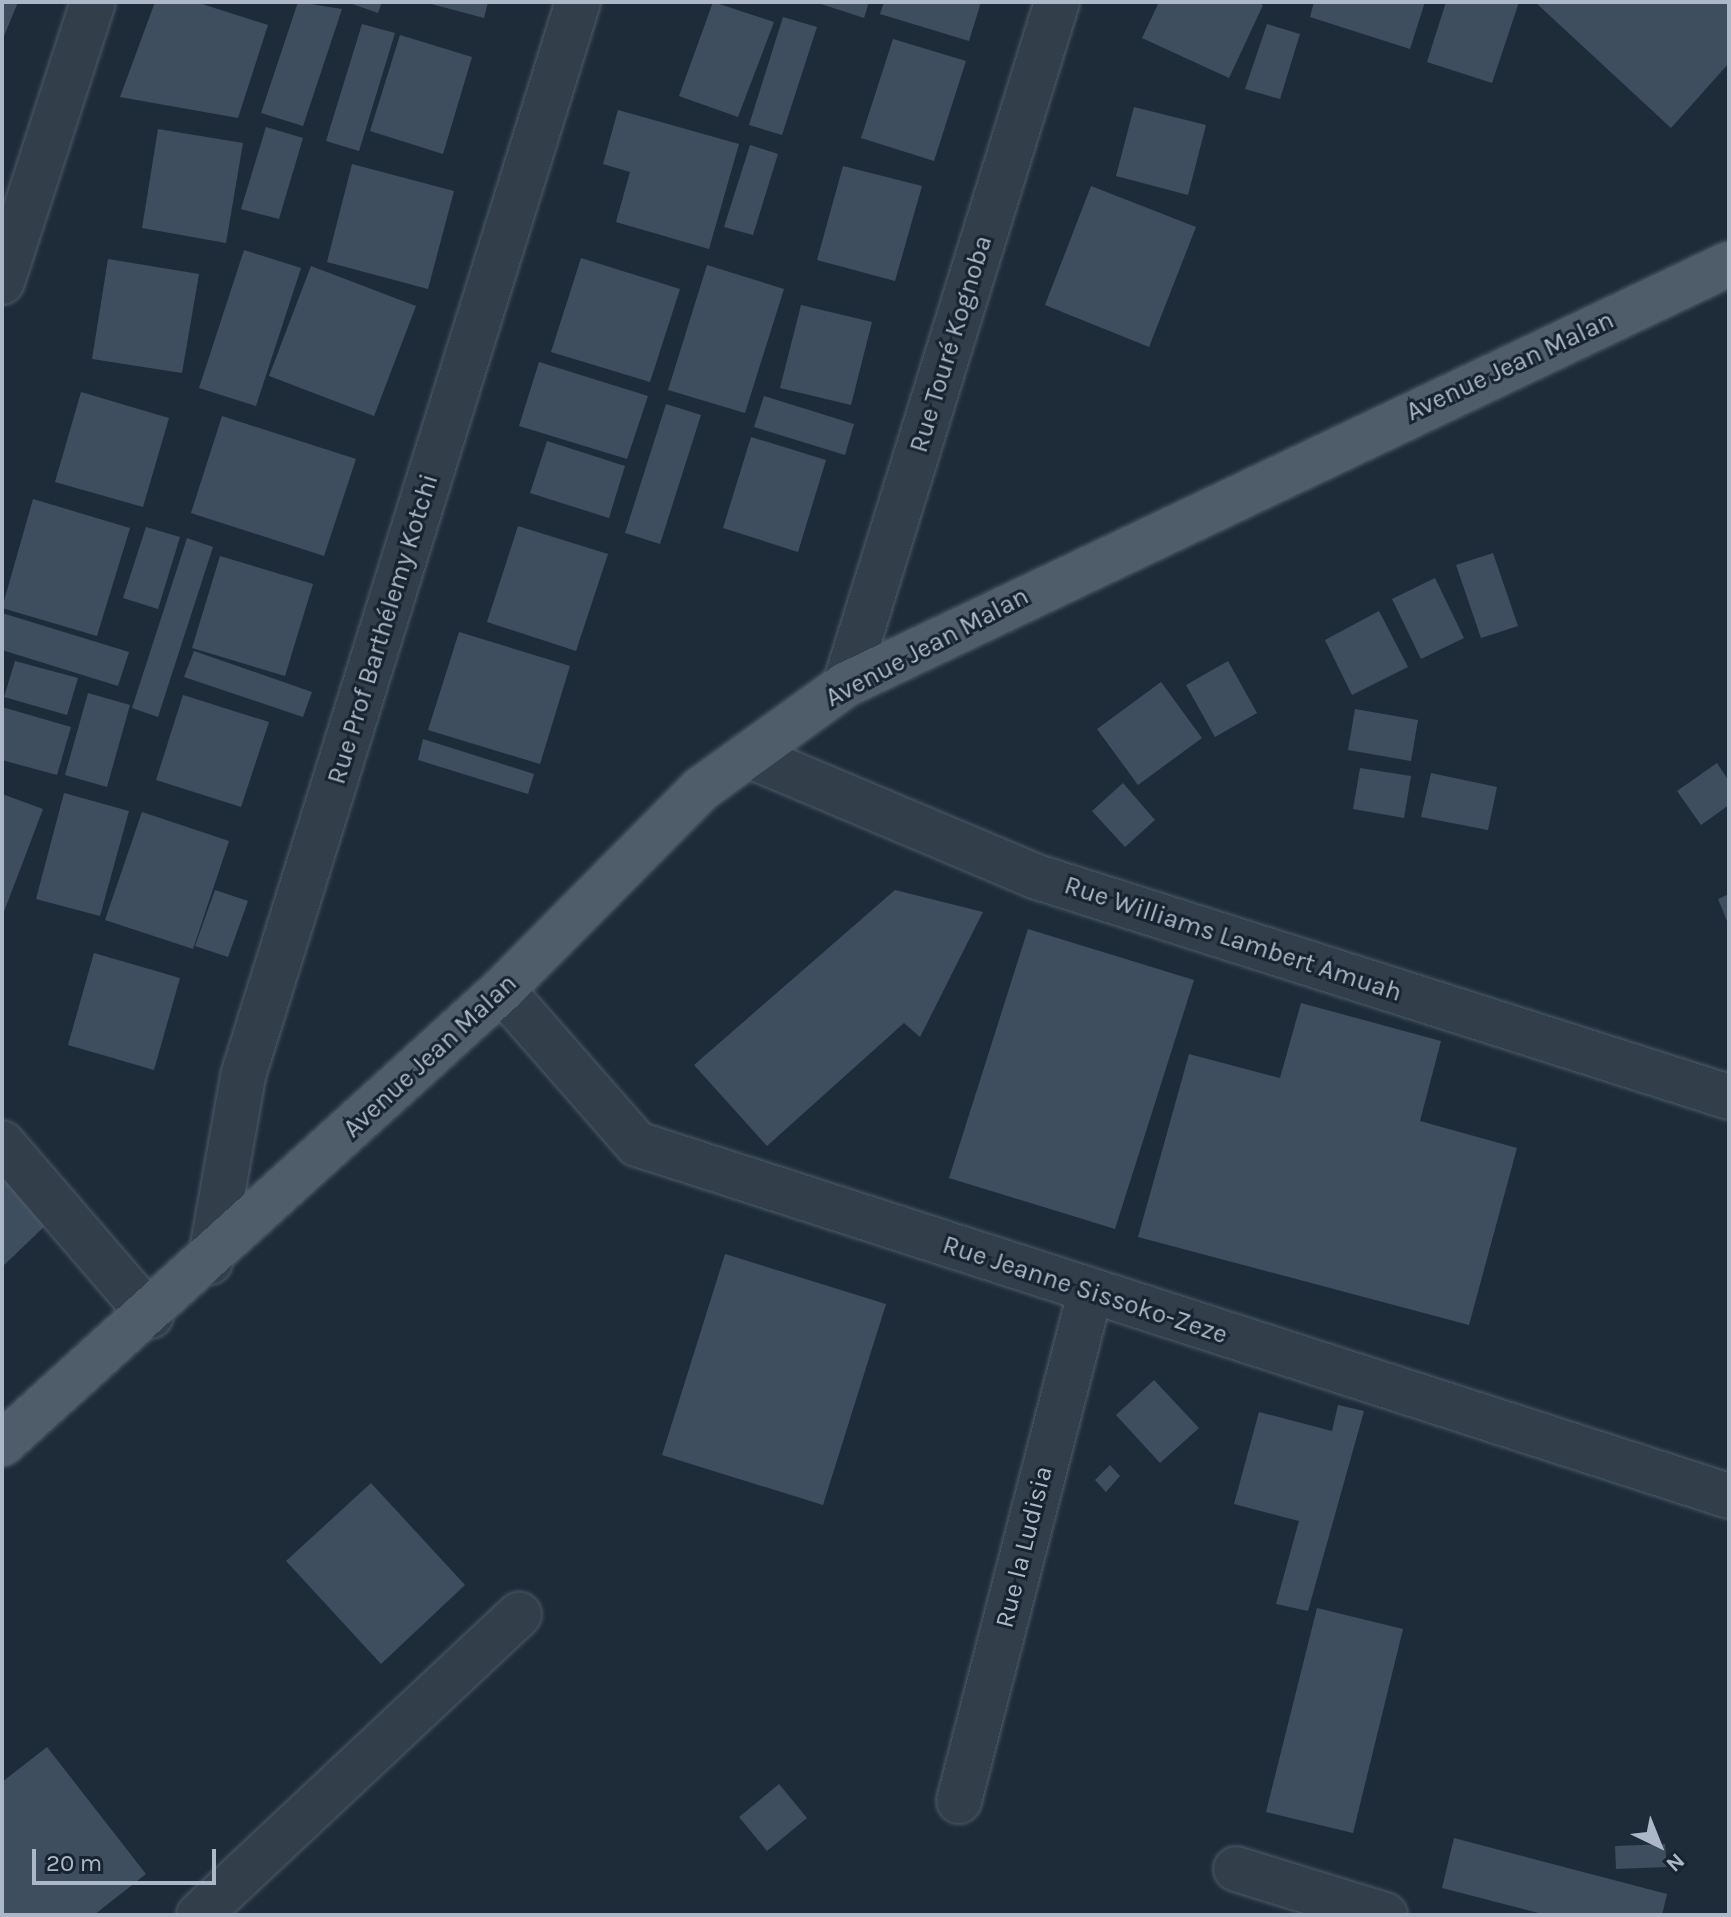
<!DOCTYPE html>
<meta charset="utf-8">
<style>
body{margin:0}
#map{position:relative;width:1731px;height:1917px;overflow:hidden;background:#1e2c3a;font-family:Karla,sans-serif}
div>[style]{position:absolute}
.building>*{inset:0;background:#3e4e5f}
.roads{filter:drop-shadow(0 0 2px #4f5b68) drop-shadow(0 0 2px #4f5b68)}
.minor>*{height:44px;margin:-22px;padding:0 22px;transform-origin:22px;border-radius:22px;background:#323e4a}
.major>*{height:44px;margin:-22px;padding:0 22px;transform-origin:22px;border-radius:22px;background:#4f5d6a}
span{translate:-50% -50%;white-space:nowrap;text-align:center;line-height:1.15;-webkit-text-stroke:6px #17232e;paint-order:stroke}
.street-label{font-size:26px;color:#acb8c7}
.frame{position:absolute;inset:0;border:4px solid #acb8c7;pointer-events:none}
.north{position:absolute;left:1619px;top:1805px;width:80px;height:80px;-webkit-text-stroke:6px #17232e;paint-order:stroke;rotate:137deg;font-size:22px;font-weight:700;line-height:32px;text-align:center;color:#acb8c7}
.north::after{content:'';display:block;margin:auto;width:28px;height:36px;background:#acb8c7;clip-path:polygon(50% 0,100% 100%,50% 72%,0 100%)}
.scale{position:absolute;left:32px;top:1849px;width:184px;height:36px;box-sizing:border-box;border:4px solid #acb8c7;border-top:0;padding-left:10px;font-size:24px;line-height:28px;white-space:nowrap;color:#acb8c7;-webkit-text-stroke:6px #17232e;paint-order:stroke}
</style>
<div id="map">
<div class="building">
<div style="clip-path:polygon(2px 2px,18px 2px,2px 41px)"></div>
<div style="clip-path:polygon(155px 2px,196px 2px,268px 25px,238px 118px,120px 97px)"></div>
<div style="clip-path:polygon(298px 2px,342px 9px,303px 126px,261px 113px)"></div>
<div style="clip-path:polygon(347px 2px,382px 2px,378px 13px)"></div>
<div style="clip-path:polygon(424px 2px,488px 2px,484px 18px)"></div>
<div style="clip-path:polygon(713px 2px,774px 22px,738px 117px,679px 96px)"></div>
<div style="clip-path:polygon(815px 2px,869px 2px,864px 18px)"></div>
<div style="clip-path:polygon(884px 2px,981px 2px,969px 41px,880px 14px)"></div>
<div style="clip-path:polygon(1159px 2px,1257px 2px,1263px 5px,1229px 78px,1142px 38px)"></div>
<div style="clip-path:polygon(1314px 2px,1425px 2px,1410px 49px,1310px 17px)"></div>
<div style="clip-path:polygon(1446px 2px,1519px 2px,1492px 83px,1427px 62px)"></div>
<div style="clip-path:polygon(1535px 2px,1729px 2px,1729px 63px,1671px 128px)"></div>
<div style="clip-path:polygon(783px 17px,817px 27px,782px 135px,749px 125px)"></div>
<div style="clip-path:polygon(362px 24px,395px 33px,359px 151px,326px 141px)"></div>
<div style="clip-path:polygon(1267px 24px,1300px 34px,1280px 99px,1245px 89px)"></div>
<div style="clip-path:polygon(400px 35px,472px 57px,443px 154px,370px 131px)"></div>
<div style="clip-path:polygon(893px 39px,966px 61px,934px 161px,861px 138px)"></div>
<div style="clip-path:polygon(1134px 107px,1206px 125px,1188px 195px,1116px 176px)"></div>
<div style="clip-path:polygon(618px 110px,739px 144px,709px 249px,616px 222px,630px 172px,603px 164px)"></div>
<div style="clip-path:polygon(266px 127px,303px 138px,279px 219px,241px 209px)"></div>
<div style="clip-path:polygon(158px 129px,243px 143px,226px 243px,142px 228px)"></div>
<div style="clip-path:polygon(750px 145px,778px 154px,753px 235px,724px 227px)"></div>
<div style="clip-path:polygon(352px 164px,454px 191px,428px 289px,327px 262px)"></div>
<div style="clip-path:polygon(843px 166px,922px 186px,895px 281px,817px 260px)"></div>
<div style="clip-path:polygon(1091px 186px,1196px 227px,1149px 347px,1045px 305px)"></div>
<div style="clip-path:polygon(244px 250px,301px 268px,256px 406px,199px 388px)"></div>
<div style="clip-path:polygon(581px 258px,680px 289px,650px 382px,551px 352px)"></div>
<div style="clip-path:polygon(108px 259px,199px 274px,182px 373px,92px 359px)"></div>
<div style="clip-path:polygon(707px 265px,784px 289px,745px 413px,668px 390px)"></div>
<div style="clip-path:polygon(311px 266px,416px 306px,374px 416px,269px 376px)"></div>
<div style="clip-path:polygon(801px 305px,872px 322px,851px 405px,780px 388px)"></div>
<div style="clip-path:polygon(539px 362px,648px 396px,627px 459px,519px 426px)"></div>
<div style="clip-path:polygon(81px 392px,169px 418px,143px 507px,55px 482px)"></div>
<div style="clip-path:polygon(764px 396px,854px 424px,845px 455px,754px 427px)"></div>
<div style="clip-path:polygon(666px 404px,701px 415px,660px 544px,625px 533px)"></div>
<div style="clip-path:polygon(222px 416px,356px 459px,324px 556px,191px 513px)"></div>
<div style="clip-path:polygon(751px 437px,826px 460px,798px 552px,723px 528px)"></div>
<div style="clip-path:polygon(547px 441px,625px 466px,609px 518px,530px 493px)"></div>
<div style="clip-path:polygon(33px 499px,130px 528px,97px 636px,2px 608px)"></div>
<div style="clip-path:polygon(518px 526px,608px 554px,576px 651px,487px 622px)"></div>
<div style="clip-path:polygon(146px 527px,180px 537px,158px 609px,123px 598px)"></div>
<div style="clip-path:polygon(187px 538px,213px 547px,158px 717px,132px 708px)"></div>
<div style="clip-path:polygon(1493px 553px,1518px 626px,1481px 638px,1456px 565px)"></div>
<div style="clip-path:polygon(220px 556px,313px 584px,285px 676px,192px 648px)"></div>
<div style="clip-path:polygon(1435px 578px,1464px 638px,1421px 659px,1392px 599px)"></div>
<div style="clip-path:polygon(1379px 611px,1408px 667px,1352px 695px,1325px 640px)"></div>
<div style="clip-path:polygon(2px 613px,129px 652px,118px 686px,2px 650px)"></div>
<div style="clip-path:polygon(459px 632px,570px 666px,540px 764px,428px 730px)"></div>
<div style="clip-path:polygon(194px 651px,312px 692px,303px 717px,184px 677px)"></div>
<div style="clip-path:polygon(15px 661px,78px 678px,67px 715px,4px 697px)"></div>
<div style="clip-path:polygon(1228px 661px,1257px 713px,1215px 737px,1186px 685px)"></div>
<div style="clip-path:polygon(1161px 682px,1202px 738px,1138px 785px,1097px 729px)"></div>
<div style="clip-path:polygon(88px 693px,130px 705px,107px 787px,65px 775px)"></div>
<div style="clip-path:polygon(183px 695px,269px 722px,241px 807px,156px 780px)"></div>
<div style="clip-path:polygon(2px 707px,71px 727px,57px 775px,2px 760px)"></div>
<div style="clip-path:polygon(1355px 709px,1418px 720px,1411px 761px,1348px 750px)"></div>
<div style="clip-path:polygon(423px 739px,534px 774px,528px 794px,418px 760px)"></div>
<div style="clip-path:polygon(1717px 763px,1729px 781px,1729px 805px,1701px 825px,1677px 791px)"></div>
<div style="clip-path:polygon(1360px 768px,1411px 776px,1404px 818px,1353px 809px)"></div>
<div style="clip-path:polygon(1431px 773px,1497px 787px,1488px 830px,1421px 817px)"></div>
<div style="clip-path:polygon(1123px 783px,1155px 820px,1125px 847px,1092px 811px)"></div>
<div style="clip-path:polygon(64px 793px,129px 811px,100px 916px,36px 899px)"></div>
<div style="clip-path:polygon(2px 794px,43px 809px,2px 917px)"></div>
<div style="clip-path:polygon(142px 812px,229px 841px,193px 949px,105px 920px)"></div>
<div style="clip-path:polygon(215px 890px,248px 901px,228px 957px,195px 946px)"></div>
<div style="clip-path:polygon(895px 890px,983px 912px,920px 1037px,904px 1023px,767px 1146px,694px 1065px)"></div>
<div style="clip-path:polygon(1729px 894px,1729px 926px,1718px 899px)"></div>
<div style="clip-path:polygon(1028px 929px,1194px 980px,1115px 1229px,949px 1178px)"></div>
<div style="clip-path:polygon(94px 953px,180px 978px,154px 1070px,68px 1045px)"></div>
<div style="clip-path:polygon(1301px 1003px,1441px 1041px,1420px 1121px,1517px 1148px,1469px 1325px,1138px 1237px,1189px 1054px,1280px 1078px)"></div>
<div style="clip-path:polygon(2px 1175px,48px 1223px,2px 1267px)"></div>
<div style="clip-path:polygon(725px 1254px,886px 1304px,823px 1505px,662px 1455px)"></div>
<div style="clip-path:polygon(1154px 1380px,1199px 1428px,1160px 1463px,1116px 1415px)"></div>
<div style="clip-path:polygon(1338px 1405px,1364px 1411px,1308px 1611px,1276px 1604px,1299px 1521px,1234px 1504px,1259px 1412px,1332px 1431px)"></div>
<div style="clip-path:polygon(1110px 1465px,1120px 1476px,1106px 1492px,1095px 1480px)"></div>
<div style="clip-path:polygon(371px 1483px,465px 1585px,381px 1664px,286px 1561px)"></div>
<div style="clip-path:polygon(1317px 1608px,1403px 1629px,1353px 1833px,1266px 1812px)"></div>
<div style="clip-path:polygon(47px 1747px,146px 1874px,94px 1915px,2px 1915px,2px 1782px)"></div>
<div style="clip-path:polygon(779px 1784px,807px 1818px,767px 1851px,739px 1817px)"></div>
<div style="clip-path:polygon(1454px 1838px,1667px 1894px,1662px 1915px,1546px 1915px,1442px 1888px)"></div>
<div style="clip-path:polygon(1665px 1844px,1667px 1867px,1616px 1869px,1615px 1846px)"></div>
</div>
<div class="roads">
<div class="minor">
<div style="left:2px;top:282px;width:294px;rotate:-72deg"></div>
<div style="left:845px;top:685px;width:715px;rotate:-72.76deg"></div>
<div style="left:748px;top:755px;width:311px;rotate:22.9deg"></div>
<div style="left:1034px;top:876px;width:729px;rotate:17.64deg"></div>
<div style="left:502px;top:990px;width:205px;rotate:48.8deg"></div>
<div style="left:637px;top:1144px;width:1147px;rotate:17.87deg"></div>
<div style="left:2px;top:1143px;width:228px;rotate:49.3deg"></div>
<div style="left:210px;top:1262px;width:189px;rotate:-79.9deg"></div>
<div style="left:243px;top:1076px;width:1125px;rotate:-72.68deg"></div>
<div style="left:959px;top:1801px;width:525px;rotate:-75.54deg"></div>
<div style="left:1236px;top:1869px;width:156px;rotate:17.2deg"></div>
<div style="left:199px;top:1915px;width:439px;rotate:-43.2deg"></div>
</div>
<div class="major">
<div style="left:2px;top:1444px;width:675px;rotate:-42.24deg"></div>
<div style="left:502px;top:990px;width:283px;rotate:-45.3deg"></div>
<div style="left:701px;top:789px;width:178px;rotate:-35.8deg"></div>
<div style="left:845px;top:685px;width:979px;rotate:-25.47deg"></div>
</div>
</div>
<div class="street-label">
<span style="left:951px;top:344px;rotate:-73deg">Rue Touré Kognoba</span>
<span style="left:1510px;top:366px;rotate:-25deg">Avenue Jean Malan</span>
<span style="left:383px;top:629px;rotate:-73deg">Rue Prof Barthélemy Kotchi</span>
<span style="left:927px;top:647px;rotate:-28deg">Avenue Jean Malan</span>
<span style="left:1233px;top:939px;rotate:18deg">Rue Williams Lambert Amuah</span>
<span style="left:430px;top:1056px;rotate:-43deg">Avenue Jean Malan</span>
<span style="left:1085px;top:1290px;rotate:18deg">Rue Jeanne Sissoko-Zeze</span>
<span style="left:1024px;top:1547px;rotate:-76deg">Rue la Ludisia</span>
</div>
<div class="frame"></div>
<div class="north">N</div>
<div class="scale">20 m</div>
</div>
